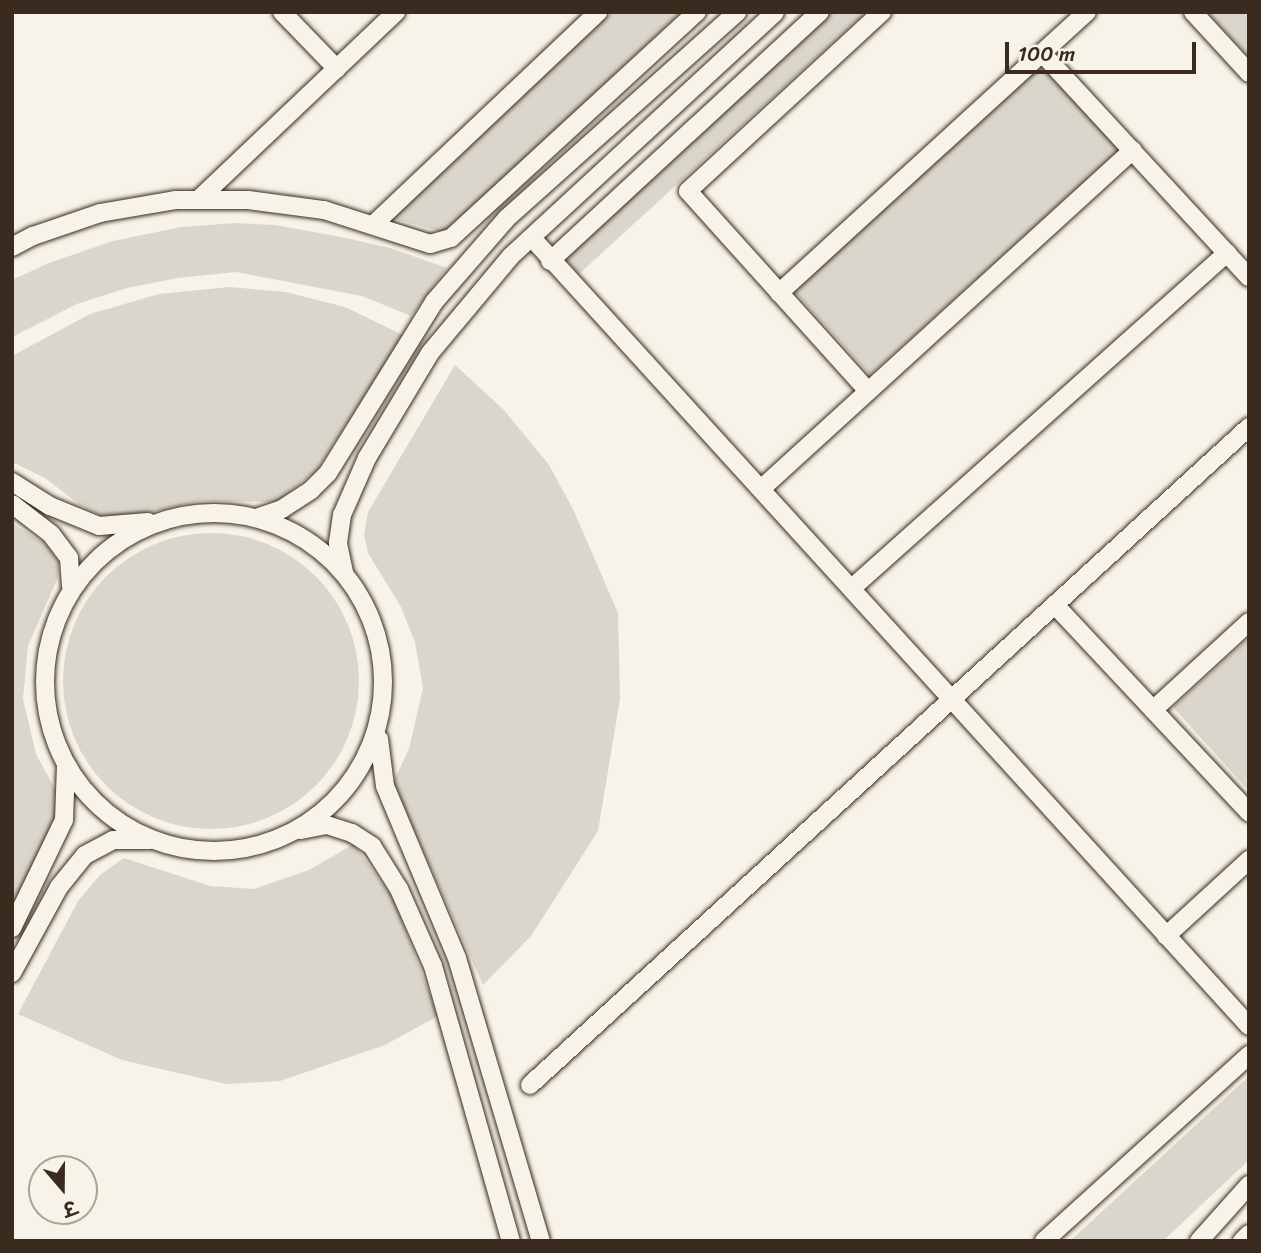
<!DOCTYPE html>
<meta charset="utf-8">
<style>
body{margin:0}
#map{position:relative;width:1261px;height:1253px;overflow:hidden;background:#f7f3e8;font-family:Sriracha,"Playpen Sans Deva",sans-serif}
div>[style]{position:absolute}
.green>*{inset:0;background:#dbd6cb}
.round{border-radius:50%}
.roads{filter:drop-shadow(0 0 2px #3b2a1e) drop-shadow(0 0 2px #3b2a1e)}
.minor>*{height:18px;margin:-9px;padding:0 9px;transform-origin:9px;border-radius:9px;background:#f7f3e8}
.minor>.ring{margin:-9px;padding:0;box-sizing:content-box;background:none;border:18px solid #f7f3e8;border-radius:50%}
span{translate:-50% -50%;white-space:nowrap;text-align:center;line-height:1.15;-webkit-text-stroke:5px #f7f3e8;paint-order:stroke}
.frame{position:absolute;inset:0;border:14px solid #3b2a1e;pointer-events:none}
.north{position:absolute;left:28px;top:1155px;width:70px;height:70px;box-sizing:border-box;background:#f7f3e8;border:2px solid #aca397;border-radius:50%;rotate:160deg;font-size:19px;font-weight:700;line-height:28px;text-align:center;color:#3b2a1e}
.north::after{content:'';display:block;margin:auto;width:24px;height:32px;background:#3b2a1e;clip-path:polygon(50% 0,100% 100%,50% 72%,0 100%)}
.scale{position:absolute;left:1005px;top:42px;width:191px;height:32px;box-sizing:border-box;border:4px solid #3b2a1e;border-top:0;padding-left:9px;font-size:21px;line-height:24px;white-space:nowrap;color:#3b2a1e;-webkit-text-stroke:5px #f7f3e8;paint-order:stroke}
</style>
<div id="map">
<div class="green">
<div style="clip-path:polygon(612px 12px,681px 12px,445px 233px,392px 218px)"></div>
<div style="clip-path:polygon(830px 12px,866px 12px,579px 274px,562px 256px)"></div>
<div style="clip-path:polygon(1207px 12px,1249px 12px,1249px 57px)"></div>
<div style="clip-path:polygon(1043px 65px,1120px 149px,870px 375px,794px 291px)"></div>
<div style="clip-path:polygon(235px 223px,275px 225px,341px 237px,390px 248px,447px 268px,411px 316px,362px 296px,236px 272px,178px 278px,127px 288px,77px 304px,12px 337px,12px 280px,49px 263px,113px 241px,181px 227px)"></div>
<div style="clip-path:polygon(230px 287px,286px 292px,345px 307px,403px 335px,316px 471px,277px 502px,199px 501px,112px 521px,80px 505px,45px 478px,12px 462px,12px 356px,90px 314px,159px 294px)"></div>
<div style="clip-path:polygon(455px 365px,504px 410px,549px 465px,573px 509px,618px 613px,620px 699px,598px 831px,531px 936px,483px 985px,393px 782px,409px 749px,423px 688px,415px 642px,401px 607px,368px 553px,364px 535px,368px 512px)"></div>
<div style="clip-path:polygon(12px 523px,47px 545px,58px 562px,58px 577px,28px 646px,23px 699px,36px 754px,56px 791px,58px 817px,12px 910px)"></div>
<div class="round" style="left:63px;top:533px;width:296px;height:296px"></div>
<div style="clip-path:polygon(1249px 638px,1249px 791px,1173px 707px)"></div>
<div style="clip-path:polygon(354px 844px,394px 900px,438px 1016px,385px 1045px,280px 1081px,226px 1084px,122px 1060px,18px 1014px,78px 901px,100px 875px,124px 858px,210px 886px,254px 889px,309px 870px)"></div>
<div style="clip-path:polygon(1249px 1076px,1249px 1160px,1163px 1241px,1070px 1241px)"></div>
</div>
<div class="roads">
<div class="minor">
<div style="left:282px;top:12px;width:79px;rotate:46deg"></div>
<div style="left:1193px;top:12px;width:83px;rotate:47.4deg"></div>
<div style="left:1042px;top:53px;width:305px;rotate:47.3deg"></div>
<div style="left:198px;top:200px;width:273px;rotate:-43.5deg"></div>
<div style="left:373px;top:225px;width:310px;rotate:-43.4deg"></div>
<div style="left:532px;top:238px;width:1065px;rotate:47.7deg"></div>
<div style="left:12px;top:247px;width:24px;rotate:-28deg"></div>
<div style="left:33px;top:236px;width:71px;rotate:-18.9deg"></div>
<div style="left:100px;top:213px;width:76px;rotate:-9.8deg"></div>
<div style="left:175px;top:200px;width:73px"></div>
<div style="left:248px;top:200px;width:77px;rotate:7.5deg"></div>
<div style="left:324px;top:210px;width:111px;rotate:17.8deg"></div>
<div style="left:430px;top:244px;width:22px;rotate:-16deg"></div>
<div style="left:451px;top:238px;width:334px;rotate:-42.6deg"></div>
<div style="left:550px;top:261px;width:367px;rotate:-42.7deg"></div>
<div style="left:779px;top:293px;width:417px;rotate:-42.4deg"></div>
<div style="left:868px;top:391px;width:269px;rotate:-132deg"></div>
<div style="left:688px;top:191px;width:264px;rotate:-42.7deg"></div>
<div style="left:12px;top:482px;width:45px;rotate:32.3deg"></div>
<div style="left:50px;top:506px;width:53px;rotate:22.2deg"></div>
<div style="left:99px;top:526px;width:49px;rotate:-4.7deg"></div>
<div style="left:761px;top:489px;width:503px;rotate:-42.34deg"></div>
<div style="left:12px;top:504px;width:49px;rotate:37.6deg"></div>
<div style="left:51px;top:534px;width:30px;rotate:53deg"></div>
<div style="left:69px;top:558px;width:28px;rotate:86deg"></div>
<div class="ring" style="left:45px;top:513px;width:320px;height:320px"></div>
<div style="left:259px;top:517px;width:24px;rotate:-19deg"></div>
<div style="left:282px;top:509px;width:35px;rotate:-33deg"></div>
<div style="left:311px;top:490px;width:24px;rotate:-45deg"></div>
<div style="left:328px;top:473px;width:201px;rotate:-58.2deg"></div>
<div style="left:434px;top:302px;width:111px;rotate:-49deg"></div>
<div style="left:507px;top:218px;width:309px;rotate:-41.8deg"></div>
<div style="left:344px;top:572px;width:30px;rotate:-102deg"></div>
<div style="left:338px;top:543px;width:28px;rotate:-82deg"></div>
<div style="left:342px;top:515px;width:62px;rotate:-66.3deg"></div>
<div style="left:367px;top:458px;width:122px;rotate:-59deg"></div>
<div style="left:430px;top:353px;width:126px;rotate:-50.1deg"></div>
<div style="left:511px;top:256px;width:359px;rotate:-42.7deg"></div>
<div style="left:852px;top:588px;width:503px;rotate:-41.78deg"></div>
<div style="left:1055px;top:605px;width:284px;rotate:46.9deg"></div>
<div style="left:1153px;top:710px;width:130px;rotate:-42.5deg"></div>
<div style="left:379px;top:739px;width:47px;rotate:82.7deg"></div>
<div style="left:385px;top:786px;width:186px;rotate:67.3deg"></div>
<div style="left:457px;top:958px;width:295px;rotate:73.5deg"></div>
<div style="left:301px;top:830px;width:26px;rotate:-11deg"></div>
<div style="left:327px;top:825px;width:26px;rotate:18deg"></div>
<div style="left:352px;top:833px;width:24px;rotate:33deg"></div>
<div style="left:372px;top:846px;width:51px;rotate:57.9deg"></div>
<div style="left:399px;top:889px;width:84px;rotate:66.2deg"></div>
<div style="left:433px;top:966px;width:286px;rotate:74.2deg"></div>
<div style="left:12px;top:928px;width:120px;rotate:-64.3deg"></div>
<div style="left:64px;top:820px;width:55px;rotate:-87.9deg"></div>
<div style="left:1166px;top:936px;width:113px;rotate:-42.5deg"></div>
<div style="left:12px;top:973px;width:98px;rotate:-61.3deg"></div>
<div style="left:59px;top:887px;width:41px;rotate:-50.9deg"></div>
<div style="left:85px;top:855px;width:32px;rotate:-28deg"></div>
<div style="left:113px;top:840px;width:37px"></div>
<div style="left:530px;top:1085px;width:975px;rotate:-42.46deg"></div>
<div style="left:1044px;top:1241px;width:277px;rotate:-42.2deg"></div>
<div style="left:1199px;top:1241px;width:75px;rotate:-48.2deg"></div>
<div style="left:1242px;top:1241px;width:10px;rotate:-45deg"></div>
</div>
</div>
<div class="frame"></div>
<div class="north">उ</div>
<div class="scale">100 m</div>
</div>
